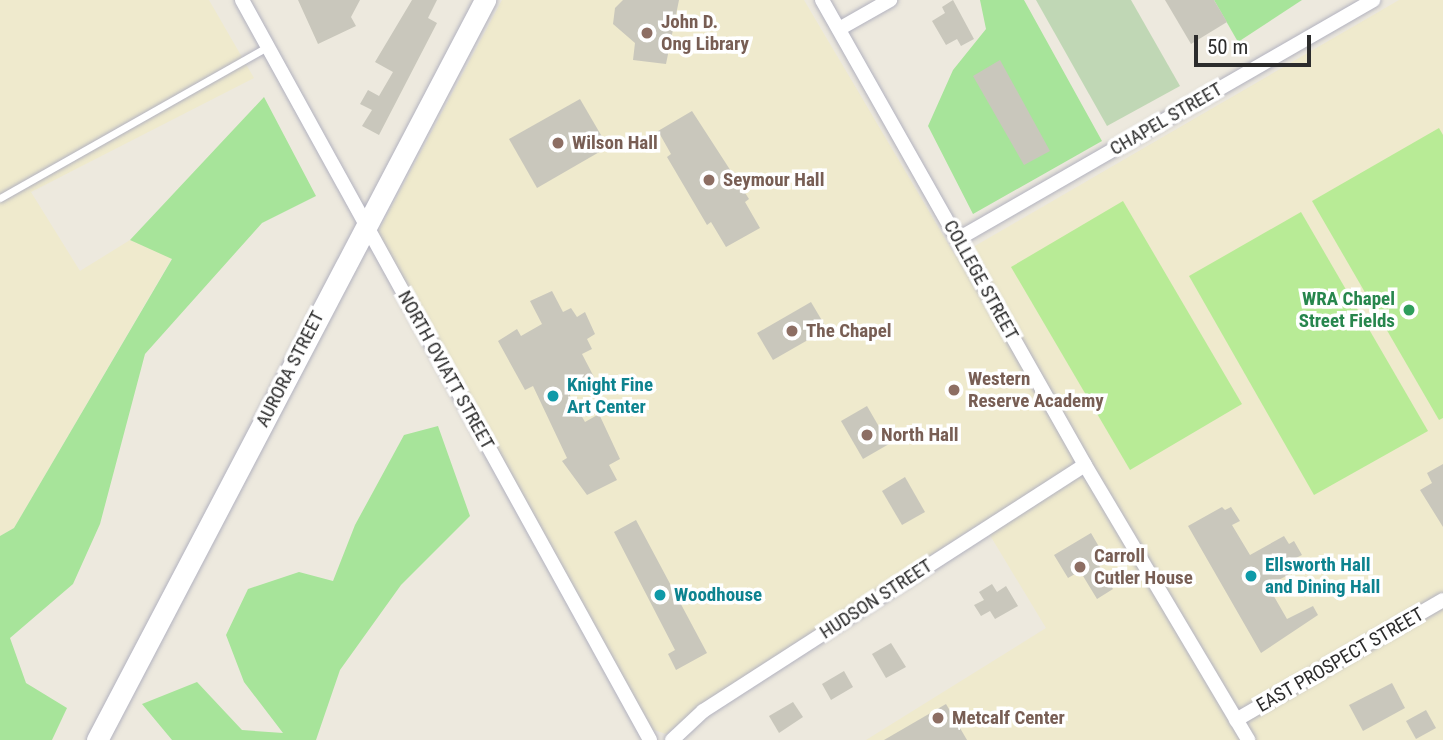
<!DOCTYPE html>
<style>
body{margin:0}
#map{position:relative;width:1443px;height:740px;overflow:hidden;background:#ede9de;font-family:"Roboto Condensed",sans-serif}
div>[style]{position:absolute}
.education>*{inset:0;background:#efeacd}
.green>*{inset:0;background:#a7e49a}
.cemetery>*{inset:0;background:#c0d7b5}
.pitch>*{inset:0;background:#b8eb96}
.building>*{inset:0;background:#c9c7bc}
.roads{filter:drop-shadow(0 0 2px #b2b2bf) drop-shadow(0 0 2px #b2b2bf)}
.lane>*{height:7px;margin:-3.5px;padding:0 3.5px;transform-origin:3.5px;border-radius:3.5px;background:#fff}
.street>*{height:14px;margin:-7px;padding:0 7px;transform-origin:7px;border-radius:7px;background:#fff}
.secondary>*{height:21px;margin:-10.5px;padding:0 10.5px;transform-origin:10.5px;border-radius:10.5px;background:#fff}
.dots>*{width:19px;height:19px;translate:-50% -50%;box-sizing:border-box;border:4px solid #fff;border-radius:50%}
span{translate:-50% -50%;white-space:nowrap;text-align:center;line-height:1.15;-webkit-text-stroke:7px #fff;paint-order:stroke}
.education-label{font-size:19px;color:#785e54;font-weight:700}
.left{translate:0 -50%;text-align:left}
.street-label{font-size:19px;color:#2c2c2c}
.leisure-label{font-size:19px;color:#27864d;font-weight:700}
.right{translate:-100% -50%;text-align:right}
.culture-label{font-size:19px;color:#0d838f;font-weight:700}
.scale{position:absolute;left:1194px;top:35px;width:117px;height:32px;box-sizing:border-box;border:4px solid #2c2c2c;border-top:0;padding-left:9px;font-size:21px;line-height:24px;white-space:nowrap;color:#2c2c2c;-webkit-text-stroke:5px #fff;paint-order:stroke}
</style>
<div id="map">
<div class="education">
<div style="clip-path:polygon(0 0,209px 0,254px 78px,31px 192px,80px 271px,130px 240px,172px 258px,14px 528px,0 536px)"></div>
<div style="clip-path:polygon(502px 0,804px 0,956px 257px,1399px 0,1443px 0,1443px 740px,866px 740px,1046px 628px,982px 522px,705px 702px,666px 734px,651px 729px,378px 232px)"></div>
</div>
<div class="green">
<div style="clip-path:polygon(980px 0,1024px 0,1102px 141px,973px 214px,928px 126px,953px 70px,986px 29px)"></div>
<div style="clip-path:polygon(1214px 0,1302px 0,1238px 42px)"></div>
<div style="clip-path:polygon(264px 97px,316px 196px,262px 223px,145px 354px,100px 524px,73px 584px,10px 638px,26px 683px,67px 708px,52px 740px,0 740px,0 536px,14px 528px,172px 259px,130px 240px)"></div>
<div style="clip-path:polygon(438px 426px,470px 516px,401px 585px,340px 670px,316px 740px,172px 740px,142px 704px,197px 682px,242px 730px,283px 733px,244px 682px,226px 635px,248px 589px,299px 572px,333px 581px,355px 525px,404px 435px)"></div>
</div>
<div class="cemetery">
<div style="clip-path:polygon(1036px 0,1131px 0,1180px 86px,1107px 126px)"></div>
</div>
<div class="pitch">
<div style="clip-path:polygon(1439px 128px,1443px 135px,1443px 418px,1439px 420px,1312px 201px)"></div>
<div style="clip-path:polygon(1123px 201px,1242px 404px,1130px 470px,1011px 267px)"></div>
<div style="clip-path:polygon(1301px 212px,1428px 431px,1314px 495px,1189px 276px)"></div>
</div>
<div class="building">
<div style="clip-path:polygon(298px 0,360px 0,351px 17px,356px 26px,318px 44px)"></div>
<div style="clip-path:polygon(412px 0,437px 0,428px 18px,437px 23px,379px 135px,362px 126px,372px 110px,360px 104px,368px 90px,379px 96px,393px 72px,375px 62px)"></div>
<div style="clip-path:polygon(623px 0,679px 0,666px 64px,633px 60px,635px 43px,613px 24px,615px 8px)"></div>
<div style="clip-path:polygon(953px 0,974px 39px,961px 46px,957px 39px,946px 45px,932px 21px,945px 13px,942px 7px)"></div>
<div style="clip-path:polygon(1165px 0,1214px 0,1227px 22px,1191px 44px)"></div>
<div style="clip-path:polygon(1000px 60px,1050px 151px,1024px 165px,973px 76px)"></div>
<div style="clip-path:polygon(580px 99px,608px 147px,537px 188px,509px 139px)"></div>
<div style="clip-path:polygon(692px 111px,749px 199px,745px 202px,760px 228px,726px 247px,711px 222px,707px 225px,667px 157px,671px 154px,658px 131px)"></div>
<div style="clip-path:polygon(552px 291px,563px 312px,571px 308px,577px 317px,585px 312px,595px 334px,587px 339px,592px 349px,582px 354px,594px 377px,567px 390px,585px 422px,599px 414px,620px 459px,609px 465px,617px 480px,587px 495px,562px 461px,567px 458px,533px 386px,525px 390px,498px 341px,517px 329px,521px 336px,542px 324px,530px 301px)"></div>
<div style="clip-path:polygon(811px 302px,827px 329px,773px 360px,757px 333px)"></div>
<div style="clip-path:polygon(867px 406px,889px 444px,863px 459px,841px 421px)"></div>
<div style="clip-path:polygon(1443px 464px,1443px 527px,1420px 490px,1432px 483px,1427px 473px)"></div>
<div style="clip-path:polygon(905px 477px,925px 512px,902px 525px,882px 491px)"></div>
<div style="clip-path:polygon(1222px 507px,1225px 510px,1231px 507px,1240px 521px,1232px 525px,1250px 555px,1284px 536px,1289px 544px,1294px 541px,1302px 555px,1296px 558px,1302px 567px,1268px 586px,1287px 619px,1313px 606px,1318px 615px,1261px 653px,1188px 526px)"></div>
<div style="clip-path:polygon(636px 520px,707px 653px,676px 670px,668px 654px,675px 650px,614px 532px)"></div>
<div style="clip-path:polygon(1091px 533px,1105px 557px,1097px 562px,1113px 589px,1097px 599px,1080px 571px,1068px 578px,1054px 555px)"></div>
<div style="clip-path:polygon(992px 584px,997px 592px,1006px 586px,1018px 606px,995px 619px,990px 611px,981px 616px,974px 605px,984px 600px,979px 592px)"></div>
<div style="clip-path:polygon(891px 643px,906px 667px,886px 678px,872px 654px)"></div>
<div style="clip-path:polygon(844px 671px,853px 687px,831px 700px,822px 684px)"></div>
<div style="clip-path:polygon(1392px 683px,1405px 708px,1363px 731px,1349px 705px)"></div>
<div style="clip-path:polygon(793px 702px,803px 717px,779px 733px,769px 716px)"></div>
<div style="clip-path:polygon(946px 704px,967px 740px,884px 740px)"></div>
<div style="clip-path:polygon(1426px 710px,1436px 728px,1416px 739px,1406px 721px)"></div>
</div>
<div class="roads">
<div class="lane">
<div style="left:0;top:198px;width:307px;rotate:-29.5deg"></div>
</div>
<div class="street">
<div style="left:242px;top:0;width:845px;rotate:61.13deg"></div>
<div style="left:822px;top:0;width:534px;rotate:60.51deg"></div>
<div style="left:1085px;top:465px;width:320px;rotate:59.3deg"></div>
<div style="left:839px;top:29px;width:59px;rotate:-29.6deg"></div>
<div style="left:958px;top:239px;width:479px;rotate:-29.9deg"></div>
<div style="left:1236px;top:720px;width:239px;rotate:-30.1deg"></div>
<div style="left:672px;top:740px;width:42px;rotate:-43.1deg"></div>
<div style="left:703px;top:711px;width:454px;rotate:-32.8deg"></div>
</div>
<div class="secondary">
<div style="left:97px;top:740px;width:836px;rotate:-62.33deg"></div>
</div>
</div>
<div class="dots">
<div style="left:647px;top:33px;background:#8d6e63"></div>
<div style="left:558px;top:143px;background:#8d6e63"></div>
<div style="left:709px;top:180px;background:#8d6e63"></div>
<div style="left:1409px;top:310px;background:#2e9e5b"></div>
<div style="left:792px;top:331px;background:#8d6e63"></div>
<div style="left:954px;top:390px;background:#8d6e63"></div>
<div style="left:553px;top:396px;background:#0f9aa8"></div>
<div style="left:867px;top:435px;background:#8d6e63"></div>
<div style="left:1080px;top:567px;background:#8d6e63"></div>
<div style="left:1251px;top:576px;background:#0f9aa8"></div>
<div style="left:660px;top:595px;background:#0f9aa8"></div>
<div style="left:938px;top:718px;background:#8d6e63"></div>
</div>
<div class="education-label">
<span class="left" style="left:661px;top:33px">John D.<br>Ong Library</span>
<span class="left" style="left:572px;top:143px">Wilson Hall</span>
<span class="left" style="left:723px;top:180px">Seymour Hall</span>
<span class="left" style="left:806px;top:331px">The Chapel</span>
<span class="left" style="left:968px;top:390px">Western<br>Reserve Academy</span>
<span class="left" style="left:881px;top:435px">North Hall</span>
<span class="left" style="left:1094px;top:567px">Carroll<br>Cutler House</span>
<span class="left" style="left:952px;top:718px">Metcalf Center</span>
</div>
<div class="street-label">
<span style="left:1166px;top:119px;rotate:-30deg">CHAPEL STREET</span>
<span style="left:981px;top:280px;rotate:61deg">COLLEGE STREET</span>
<span style="left:290px;top:369px;rotate:-63deg">AURORA STREET</span>
<span style="left:446px;top:370px;rotate:61deg">NORTH OVIATT STREET</span>
<span style="left:876px;top:599px;rotate:-33deg">HUDSON STREET</span>
<span style="left:1340px;top:660px;rotate:-30deg">EAST PROSPECT STREET</span>
</div>
<div class="leisure-label">
<span class="right" style="left:1395px;top:310px">WRA Chapel<br>Street Fields</span>
</div>
<div class="culture-label">
<span class="left" style="left:567px;top:396px">Knight Fine<br>Art Center</span>
<span class="left" style="left:1265px;top:576px">Ellsworth Hall<br>and Dining Hall</span>
<span class="left" style="left:674px;top:595px">Woodhouse</span>
</div>
<div class="scale">50 m</div>
</div>
